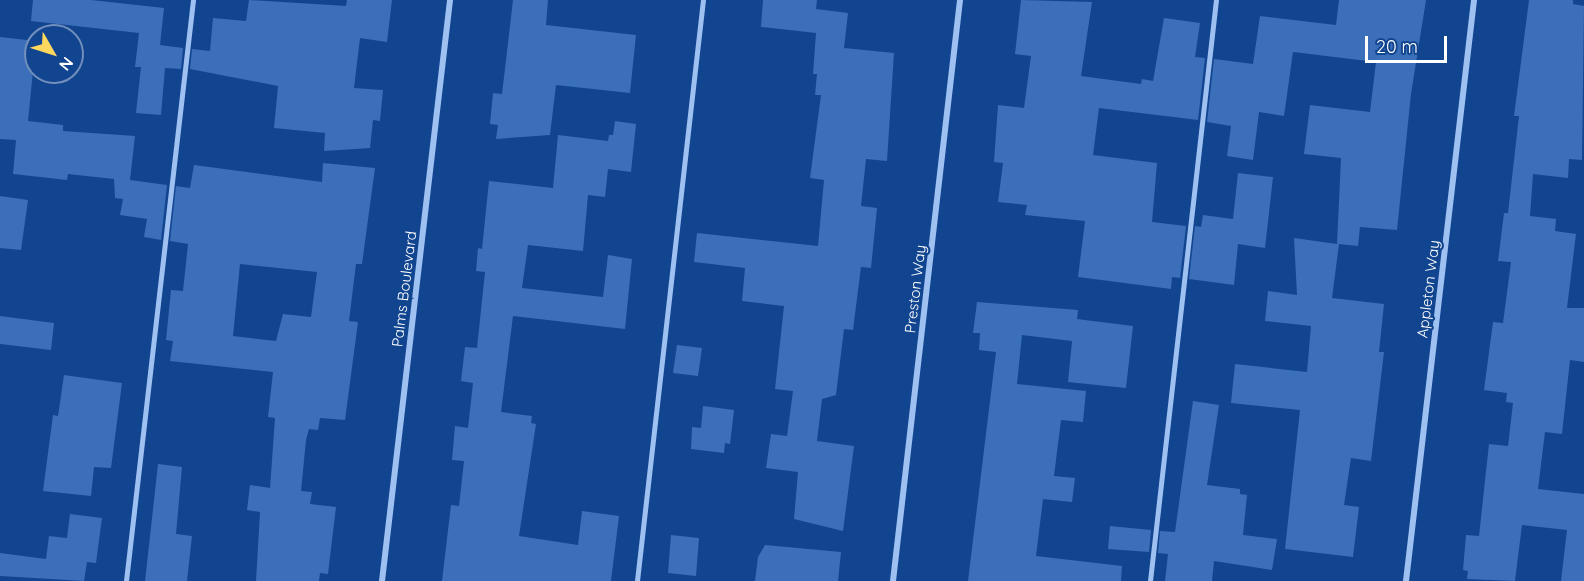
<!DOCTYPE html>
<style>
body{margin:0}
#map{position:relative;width:1584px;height:581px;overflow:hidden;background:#124590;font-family:Quicksand,sans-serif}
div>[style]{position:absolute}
.building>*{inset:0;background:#3b6fb9}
.lane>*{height:4.5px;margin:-2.25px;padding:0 2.25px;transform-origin:2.25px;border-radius:2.25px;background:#9ec1f2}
.street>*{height:6px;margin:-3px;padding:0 3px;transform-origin:3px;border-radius:3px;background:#9ec1f2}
span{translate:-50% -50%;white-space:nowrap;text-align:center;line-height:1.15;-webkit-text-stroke:4.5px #124590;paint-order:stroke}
.street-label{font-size:15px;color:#fff}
.north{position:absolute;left:24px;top:24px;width:60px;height:60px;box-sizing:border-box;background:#124590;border:2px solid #718fbc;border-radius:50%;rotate:129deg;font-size:16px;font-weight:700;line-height:24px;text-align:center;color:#fff}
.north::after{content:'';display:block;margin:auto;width:21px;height:27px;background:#ffd75f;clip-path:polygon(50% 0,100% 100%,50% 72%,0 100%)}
.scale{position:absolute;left:1365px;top:36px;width:82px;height:27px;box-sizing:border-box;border:3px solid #fff;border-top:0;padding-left:8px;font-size:18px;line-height:21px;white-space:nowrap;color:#fff;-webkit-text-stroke:4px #124590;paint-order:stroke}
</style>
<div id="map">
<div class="building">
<div style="clip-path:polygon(33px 0,91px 0,164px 8px,160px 45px,183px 48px,181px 69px,165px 68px,161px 115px,136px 113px,141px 67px,135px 67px,139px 33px,31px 21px)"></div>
<div style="clip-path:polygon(249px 0,346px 6px,347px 0,392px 0,387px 42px,360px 38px,354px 88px,383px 90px,380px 121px,373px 120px,370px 148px,324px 151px,325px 133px,274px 128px,278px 86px,190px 69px,192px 49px,210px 51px,213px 18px,246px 21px)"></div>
<div style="clip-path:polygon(513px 0,548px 0,546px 25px,636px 35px,630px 93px,556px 85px,550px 135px,496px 139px,498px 125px,490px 124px,493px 93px,502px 94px)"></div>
<div style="clip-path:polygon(763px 0,817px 0,816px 9px,848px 13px,844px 48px,894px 53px,887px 161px,866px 159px,861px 206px,877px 208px,871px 268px,861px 267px,853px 330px,844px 329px,836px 395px,822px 399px,817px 441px,854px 446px,843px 531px,794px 519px,798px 472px,766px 468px,771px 434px,787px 436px,793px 391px,775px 389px,784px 306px,742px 301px,745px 268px,694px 262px,697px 233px,818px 246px,824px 180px,810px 178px,821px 95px,815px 95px,817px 74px,813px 74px,816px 33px,761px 27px)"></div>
<div style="clip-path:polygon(1021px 0,1092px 2px,1081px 76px,1141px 84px,1142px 79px,1153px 81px,1164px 18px,1200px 23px,1195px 57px,1205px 58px,1198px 120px,1099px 108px,1093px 155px,1157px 163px,1152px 222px,1186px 226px,1180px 278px,1172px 277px,1171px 289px,1078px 277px,1085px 221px,1025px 215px,1027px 205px,998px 202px,1003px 163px,994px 162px,998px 105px,1024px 108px,1031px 56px,1015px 54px)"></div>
<div style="clip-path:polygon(1339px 0,1426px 0,1411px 94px,1397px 230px,1360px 227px,1358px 246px,1339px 244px,1332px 298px,1384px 304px,1379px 352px,1384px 352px,1371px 461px,1351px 458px,1344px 505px,1359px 507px,1353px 557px,1285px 549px,1300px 410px,1231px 403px,1235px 364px,1307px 372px,1311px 326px,1265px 321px,1268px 291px,1297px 295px,1294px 238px,1337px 244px,1341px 158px,1304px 154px,1310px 105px,1370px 112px,1376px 62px,1293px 52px,1284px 116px,1259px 112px,1253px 160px,1227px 156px,1231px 126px,1207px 122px,1214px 59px,1253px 64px,1260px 16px,1336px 25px)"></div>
<div style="clip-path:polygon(1529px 0,1573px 0,1573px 4px,1584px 6px,1582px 160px,1569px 159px,1568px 178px,1533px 174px,1530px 216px,1556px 219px,1555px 231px,1576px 234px,1567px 308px,1584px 308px,1584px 362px,1570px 360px,1562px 434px,1545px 432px,1538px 489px,1584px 494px,1584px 581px,1561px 581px,1567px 530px,1522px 525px,1515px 581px,1467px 579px,1468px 571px,1463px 570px,1466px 535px,1479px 536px,1489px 444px,1508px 446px,1513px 403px,1506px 402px,1507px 393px,1484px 390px,1493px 322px,1503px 323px,1511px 262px,1498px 261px,1504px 213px,1508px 213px,1519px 116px,1514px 116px)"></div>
<div style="clip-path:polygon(0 37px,36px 41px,28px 121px,63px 125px,63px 131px,135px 136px,130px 180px,167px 185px,161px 240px,144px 237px,147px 219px,120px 215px,123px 199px,115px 198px,114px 179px,68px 174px,67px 180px,13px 174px,16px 140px,0 139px)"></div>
<div style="clip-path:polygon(615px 121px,636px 124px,631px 172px,608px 169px,605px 197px,588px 195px,583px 251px,528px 245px,522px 288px,603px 297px,608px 255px,632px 259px,625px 329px,513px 316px,501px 412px,532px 416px,531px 423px,536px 424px,519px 536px,578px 545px,582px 511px,619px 516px,611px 581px,442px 581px,451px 505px,459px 506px,464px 461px,452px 460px,455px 426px,468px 428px,473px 383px,461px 381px,465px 347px,477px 348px,485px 272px,476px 271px,478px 248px,482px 249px,489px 181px,553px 188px,558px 135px,608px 141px,609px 135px,613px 135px)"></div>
<div style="clip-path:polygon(evenodd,323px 163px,375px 168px,362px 264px,356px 264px,349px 321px,358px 322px,345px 420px,320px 418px,318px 430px,309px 429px,306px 440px,301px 491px,312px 492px,310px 504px,336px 507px,328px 574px,320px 573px,319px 581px,256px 581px,260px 512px,247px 510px,250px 485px,270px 488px,275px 418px,268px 417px,273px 372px,170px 361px,173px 341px,166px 340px,171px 290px,183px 291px,188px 244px,170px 241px,176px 186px,190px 188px,194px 165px,322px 182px,323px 163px,240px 264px,317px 272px,311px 317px,283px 314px,276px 341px,233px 336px,240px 264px)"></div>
<div style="clip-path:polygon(1238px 173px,1273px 177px,1265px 248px,1238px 244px,1234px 285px,1189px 279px,1195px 226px,1201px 227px,1203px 215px,1233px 219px)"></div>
<div style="clip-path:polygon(0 196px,28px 200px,21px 250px,0 248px)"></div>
<div style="clip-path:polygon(977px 302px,1078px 310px,1077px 319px,1133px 326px,1126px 388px,1068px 382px,1072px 341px,1022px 335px,1017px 384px,1086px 391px,1083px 422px,1061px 420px,1054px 476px,1075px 478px,1072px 502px,1043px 499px,1036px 556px,1122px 566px,1121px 581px,968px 581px,996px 352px,979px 350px,980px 333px,973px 333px)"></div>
<div style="clip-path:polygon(0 316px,54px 323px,51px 350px,0 344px)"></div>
<div style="clip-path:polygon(677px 345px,702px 348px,698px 376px,673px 373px)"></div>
<div style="clip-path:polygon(64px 375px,122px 383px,111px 468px,94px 467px,91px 496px,43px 491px,53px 415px,58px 416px)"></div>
<div style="clip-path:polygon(1193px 401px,1219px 405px,1207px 485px,1240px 489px,1240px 494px,1247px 495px,1243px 535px,1277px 539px,1272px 570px,1214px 561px,1212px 581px,1165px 581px,1168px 554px,1158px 553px,1160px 531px,1175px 532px)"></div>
<div style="clip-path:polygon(703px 406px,734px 410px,730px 444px,725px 443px,724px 453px,691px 449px,692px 427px,701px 428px)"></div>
<div style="clip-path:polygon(158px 464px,182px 467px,176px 534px,192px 536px,187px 581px,145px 581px)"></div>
<div style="clip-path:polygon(70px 514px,102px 518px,96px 563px,87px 562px,84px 581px,0 576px,0 553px,46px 559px,49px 536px,67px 538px)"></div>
<div style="clip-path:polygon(1110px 526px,1151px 530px,1149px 552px,1108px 549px)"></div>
<div style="clip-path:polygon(671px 535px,699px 538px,696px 576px,668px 573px)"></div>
<div style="clip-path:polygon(765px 545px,841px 552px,838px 581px,755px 581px,758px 557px)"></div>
</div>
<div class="lane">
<div style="left:126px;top:581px;width:585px;rotate:-83.42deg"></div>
<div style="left:637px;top:581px;width:585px;rotate:-83.52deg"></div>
<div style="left:1150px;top:581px;width:585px;rotate:-83.52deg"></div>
</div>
<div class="street">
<div style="left:382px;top:581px;width:585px;rotate:-83.32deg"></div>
<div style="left:893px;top:581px;width:585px;rotate:-83.42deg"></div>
<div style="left:1406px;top:581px;width:585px;rotate:-83.32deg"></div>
</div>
<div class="street-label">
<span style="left:404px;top:289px;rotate:-83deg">Palms Boulevard</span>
<span style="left:915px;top:289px;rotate:-83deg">Preston Way</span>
<span style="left:1428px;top:289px;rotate:-83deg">Appleton Way</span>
</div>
<div class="north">N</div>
<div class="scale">20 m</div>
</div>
